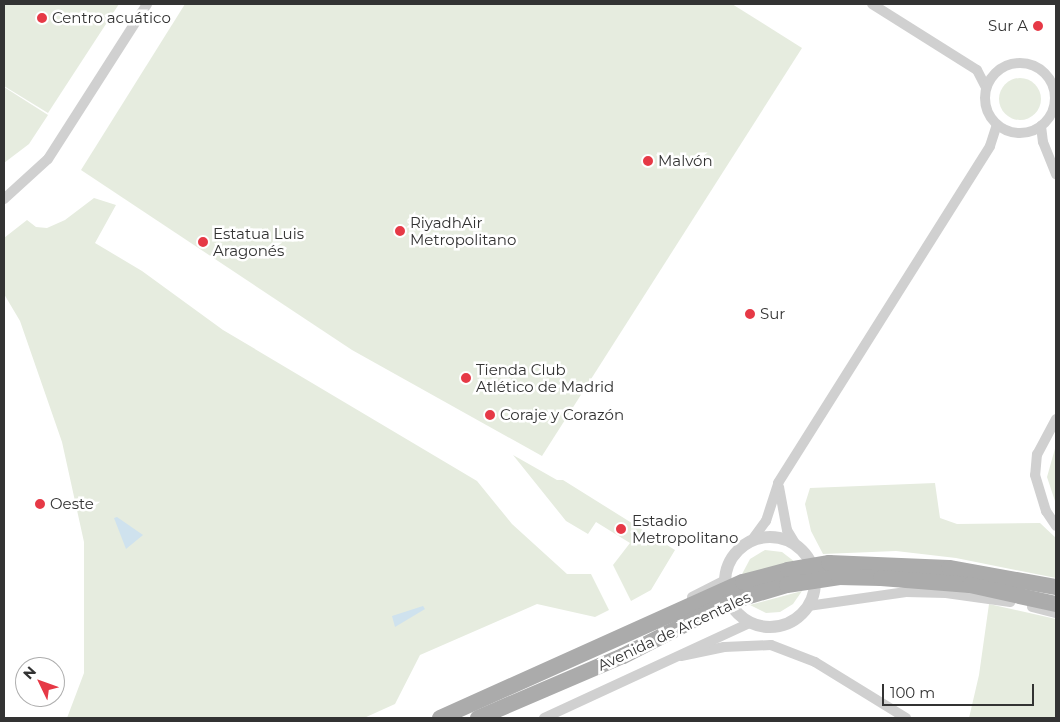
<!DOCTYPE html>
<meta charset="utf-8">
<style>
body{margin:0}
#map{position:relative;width:1060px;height:722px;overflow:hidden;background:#fff;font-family:Montserrat,sans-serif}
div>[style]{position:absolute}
.green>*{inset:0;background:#e6ecdf}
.round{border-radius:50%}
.water>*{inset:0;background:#cfe2ee}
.minor>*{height:10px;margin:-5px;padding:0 5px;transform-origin:5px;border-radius:5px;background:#d0d0d0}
.minor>.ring{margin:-5px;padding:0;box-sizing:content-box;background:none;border:10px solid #d0d0d0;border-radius:50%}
.tertiary>*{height:12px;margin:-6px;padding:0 6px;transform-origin:6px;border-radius:6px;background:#d0d0d0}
.tertiary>.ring{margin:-6px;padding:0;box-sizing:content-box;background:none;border:12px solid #d0d0d0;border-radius:50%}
.primary>*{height:16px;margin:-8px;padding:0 8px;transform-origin:8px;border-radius:8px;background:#ababab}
.dots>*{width:14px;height:14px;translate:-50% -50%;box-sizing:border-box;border:2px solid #fff;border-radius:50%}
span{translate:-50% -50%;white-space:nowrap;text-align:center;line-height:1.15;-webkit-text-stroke:5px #fff;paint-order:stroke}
.poi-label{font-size:15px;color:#333}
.left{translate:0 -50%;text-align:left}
.right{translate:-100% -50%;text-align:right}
.street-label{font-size:15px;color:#333}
.frame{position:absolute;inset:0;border:5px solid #333;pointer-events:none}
.north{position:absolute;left:15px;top:657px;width:50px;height:50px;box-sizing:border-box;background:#fff;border:1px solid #adadad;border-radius:50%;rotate:312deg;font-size:14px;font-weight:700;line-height:20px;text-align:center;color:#333}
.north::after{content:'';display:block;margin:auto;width:18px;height:22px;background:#e63946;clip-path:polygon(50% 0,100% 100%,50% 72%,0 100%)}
.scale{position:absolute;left:882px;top:684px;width:152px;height:22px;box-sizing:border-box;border:2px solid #333;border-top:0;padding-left:6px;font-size:15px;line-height:18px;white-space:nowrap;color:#333;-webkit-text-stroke:4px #fff;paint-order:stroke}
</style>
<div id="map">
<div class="green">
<div style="clip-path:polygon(4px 4px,119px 4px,48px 113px,4px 86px)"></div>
<div style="clip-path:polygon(185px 4px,732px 4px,802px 48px,542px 456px,352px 350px,81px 170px)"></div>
<div class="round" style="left:999px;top:78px;width:42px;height:42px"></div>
<div style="clip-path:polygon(4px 87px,48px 115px,29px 144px,4px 163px)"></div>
<div style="clip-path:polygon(94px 198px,116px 205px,95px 243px,142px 271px,223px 330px,477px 481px,512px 524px,567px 574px,591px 574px,609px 610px,595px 617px,537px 604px,420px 655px,395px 704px,364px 718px,67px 718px,84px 673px,84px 542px,62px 442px,20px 321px,4px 294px,4px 238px,27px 220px,36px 227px,47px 228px,65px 220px)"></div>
<div style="clip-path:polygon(1056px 445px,1056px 504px,1047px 477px)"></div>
<div style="clip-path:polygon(513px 455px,557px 480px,563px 480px,675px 550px,651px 590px,631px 601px,613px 565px,630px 543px,596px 522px,588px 534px,566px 521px)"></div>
<div style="clip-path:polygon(935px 483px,940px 518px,957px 524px,1040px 523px,1056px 538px,1056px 578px,956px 558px,896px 551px,823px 554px,811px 531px,805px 504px,810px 488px)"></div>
<div style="clip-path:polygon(765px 550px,782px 552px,795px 562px,741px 576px,750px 559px)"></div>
<div style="clip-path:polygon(802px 591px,793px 604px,780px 612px,766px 613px,750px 605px)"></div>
<div style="clip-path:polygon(989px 604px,1056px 619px,1056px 718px,969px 718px,979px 675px)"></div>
</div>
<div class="water">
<div style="clip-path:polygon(117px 517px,143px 535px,126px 549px,114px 518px)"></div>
<div style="clip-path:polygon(423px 606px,425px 609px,395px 627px,392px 616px)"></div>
</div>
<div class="minor">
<div style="left:872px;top:4px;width:124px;rotate:32.2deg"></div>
<div style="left:977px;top:70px;width:20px;rotate:63deg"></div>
<div class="ring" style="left:985px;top:63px;width:60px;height:60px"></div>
<div style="left:1041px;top:126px;width:16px;rotate:83deg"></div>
<div style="left:1043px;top:142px;width:35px;rotate:68deg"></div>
<div style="left:4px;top:199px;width:59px;rotate:-42.3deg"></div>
<div style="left:48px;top:159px;width:184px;rotate:-57.4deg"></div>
<div style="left:1056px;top:419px;width:40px;rotate:118deg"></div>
<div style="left:1037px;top:454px;width:21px;rotate:95deg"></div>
<div style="left:1035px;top:475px;width:38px;rotate:73deg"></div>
<div style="left:1046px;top:511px;width:18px;rotate:56deg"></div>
<div style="left:779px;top:487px;width:44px;rotate:79.5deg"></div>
<div style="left:787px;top:530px;width:17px;rotate:59deg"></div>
<div style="left:752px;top:540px;width:24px;rotate:-54deg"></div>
<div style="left:766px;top:521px;width:40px;rotate:-72deg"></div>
<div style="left:778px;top:483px;width:398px;rotate:-57.8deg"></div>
<div style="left:990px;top:146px;width:22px;rotate:-72deg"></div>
<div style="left:692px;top:597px;width:37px;rotate:-27deg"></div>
<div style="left:808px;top:606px;width:99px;rotate:-8.1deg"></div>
<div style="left:906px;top:592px;width:40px;rotate:1.4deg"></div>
<div style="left:946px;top:593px;width:65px;rotate:8deg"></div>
<div style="left:1032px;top:607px;width:25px;rotate:14deg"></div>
<div style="left:681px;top:656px;width:44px;rotate:-11.8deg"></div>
<div style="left:724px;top:647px;width:47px;rotate:-2.4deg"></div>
<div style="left:771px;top:645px;width:47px;rotate:21.1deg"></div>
<div style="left:815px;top:662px;width:107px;rotate:31.6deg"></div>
<div style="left:544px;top:718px;width:227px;rotate:-24.8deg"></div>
</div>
<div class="tertiary">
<div class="ring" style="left:725px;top:537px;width:78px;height:78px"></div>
</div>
<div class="primary">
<div style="left:440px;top:718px;width:332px;rotate:-24.2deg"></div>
<div style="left:743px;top:582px;width:47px;rotate:-14.9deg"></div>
<div style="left:788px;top:570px;width:42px;rotate:-9.7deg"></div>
<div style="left:829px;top:563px;width:120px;rotate:2.4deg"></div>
<div style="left:949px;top:568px;width:109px;rotate:10.1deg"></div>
<div style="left:478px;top:718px;width:158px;rotate:-23.2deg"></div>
<div style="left:623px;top:656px;width:119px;rotate:-27deg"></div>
<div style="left:729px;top:602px;width:60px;rotate:-16.3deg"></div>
<div style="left:787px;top:585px;width:53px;rotate:-8.7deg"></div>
<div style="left:839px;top:577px;width:42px;rotate:1.4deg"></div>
<div style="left:881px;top:578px;width:89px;rotate:4.5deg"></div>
<div style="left:970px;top:585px;width:88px;rotate:12.5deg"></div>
</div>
<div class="dots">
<div style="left:42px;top:18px;background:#e63946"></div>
<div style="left:1038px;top:26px;background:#e63946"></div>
<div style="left:648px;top:161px;background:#e63946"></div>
<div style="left:400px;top:231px;background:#e63946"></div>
<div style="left:203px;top:242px;background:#e63946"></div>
<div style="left:750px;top:314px;background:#e63946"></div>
<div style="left:466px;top:378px;background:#e63946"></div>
<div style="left:490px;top:415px;background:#e63946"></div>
<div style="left:40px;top:504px;background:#e63946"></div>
<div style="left:621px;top:529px;background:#e63946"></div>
</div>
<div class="poi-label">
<span class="left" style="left:52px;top:18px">Centro acuático</span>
<span class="right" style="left:1028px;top:26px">Sur A</span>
<span class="left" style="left:658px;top:161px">Malvón</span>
<span class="left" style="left:410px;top:231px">RiyadhAir<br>Metropolitano</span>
<span class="left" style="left:213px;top:242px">Estatua Luis<br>Aragonés</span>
<span class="left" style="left:760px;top:314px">Sur</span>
<span class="left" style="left:476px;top:378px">Tienda Club<br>Atlético de Madrid</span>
<span class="left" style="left:500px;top:415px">Coraje y Corazón</span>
<span class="left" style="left:50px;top:504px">Oeste</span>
<span class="left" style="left:632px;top:529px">Estadio<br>Metropolitano</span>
</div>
<div class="street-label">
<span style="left:674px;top:631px;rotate:-25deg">Avenida de Arcentales</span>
</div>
<div class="frame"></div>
<div class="north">N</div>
<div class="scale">100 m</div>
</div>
